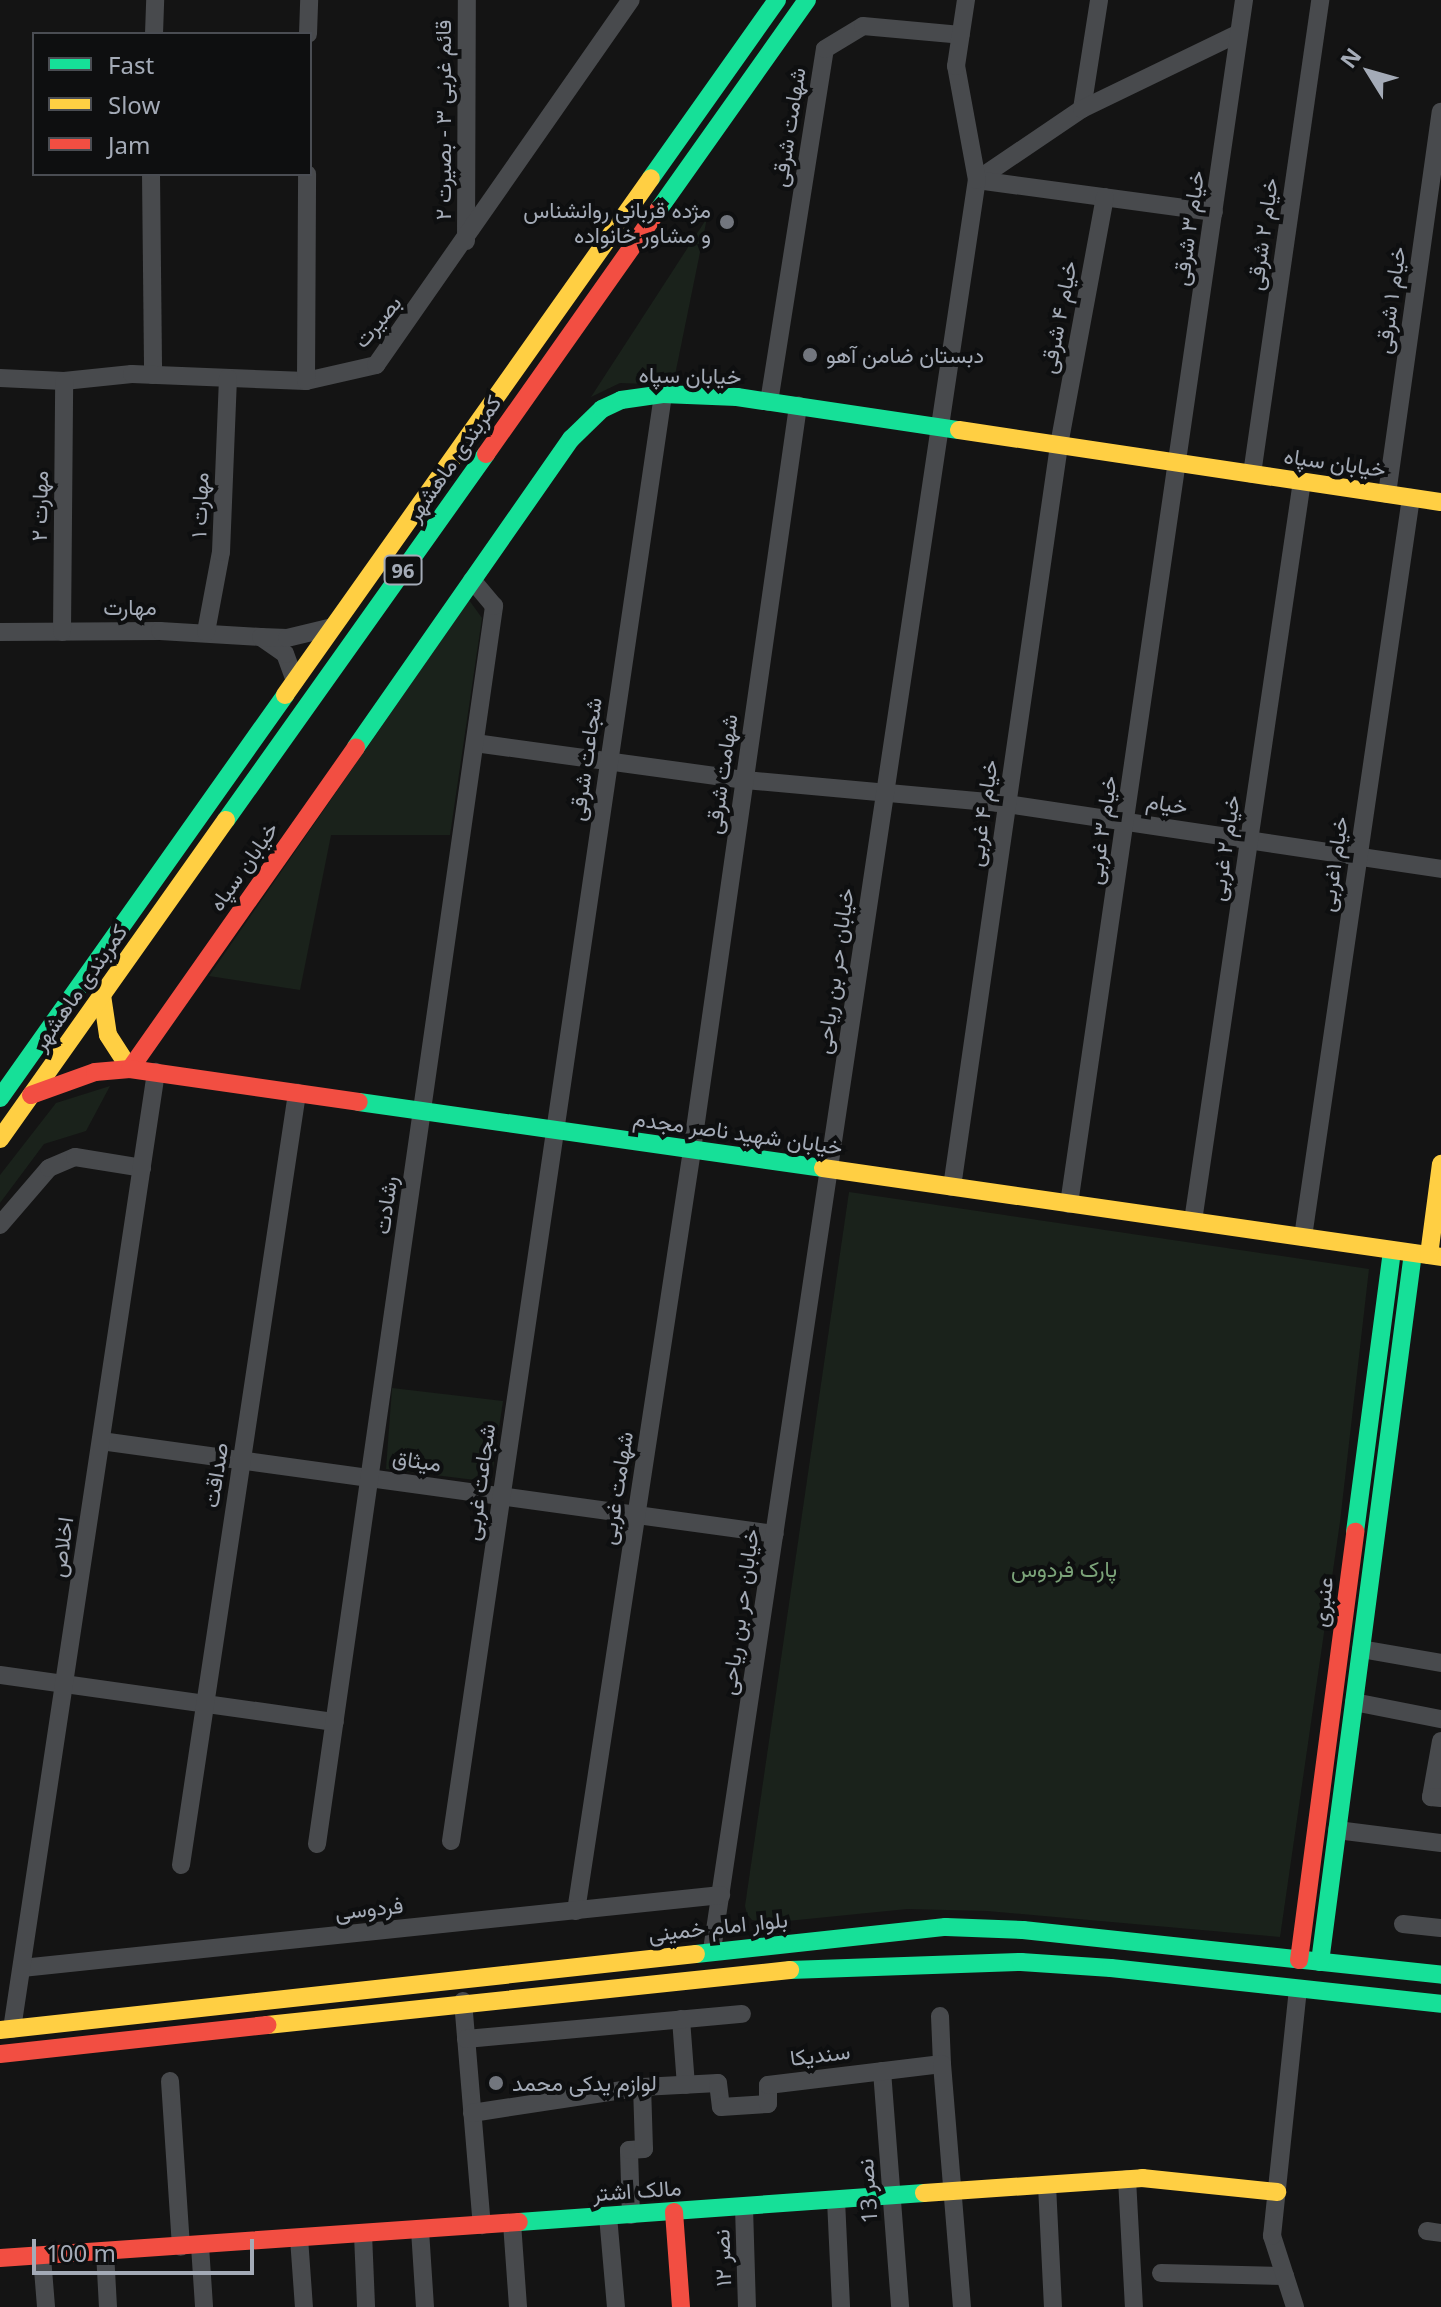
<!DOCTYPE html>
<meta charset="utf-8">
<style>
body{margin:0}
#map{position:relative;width:1441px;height:2307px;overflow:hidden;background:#141414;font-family:"Noto Sans",Vazirmatn,sans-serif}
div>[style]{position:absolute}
.green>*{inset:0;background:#1a221b}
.street>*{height:18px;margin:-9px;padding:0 9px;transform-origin:9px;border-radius:9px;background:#484a4d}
.fast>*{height:18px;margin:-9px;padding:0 9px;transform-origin:9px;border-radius:9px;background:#16e098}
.slow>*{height:18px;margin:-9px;padding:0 9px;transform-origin:9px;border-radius:9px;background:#ffcf43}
.jam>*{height:18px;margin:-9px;padding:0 9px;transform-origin:9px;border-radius:9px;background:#f24e42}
.dots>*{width:22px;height:22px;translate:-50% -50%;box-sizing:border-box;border:4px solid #0e0f10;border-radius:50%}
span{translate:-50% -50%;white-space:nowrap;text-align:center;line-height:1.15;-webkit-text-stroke:8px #0e0f10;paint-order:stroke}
.shield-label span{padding:2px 6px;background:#0e0f10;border:2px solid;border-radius:6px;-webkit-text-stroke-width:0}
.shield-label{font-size:20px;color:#a4abb7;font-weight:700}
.street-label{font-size:22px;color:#a4abb7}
.poi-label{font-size:22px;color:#a4abb7}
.right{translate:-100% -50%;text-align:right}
.left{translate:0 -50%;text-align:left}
.park-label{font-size:22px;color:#7ba379}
.legend{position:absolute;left:32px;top:32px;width:280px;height:144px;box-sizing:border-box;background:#0e0f10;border:2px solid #4a4d53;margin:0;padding:10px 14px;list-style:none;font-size:24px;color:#a4abb7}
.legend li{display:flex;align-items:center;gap:16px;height:40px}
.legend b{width:40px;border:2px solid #4a4d53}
.north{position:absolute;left:1329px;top:32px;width:80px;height:80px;-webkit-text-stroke:6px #0e0f10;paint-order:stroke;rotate:307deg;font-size:22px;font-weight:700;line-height:32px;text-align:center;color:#a4abb7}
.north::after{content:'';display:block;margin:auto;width:28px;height:36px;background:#a4abb7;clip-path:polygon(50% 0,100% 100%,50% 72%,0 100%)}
.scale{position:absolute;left:32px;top:2239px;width:222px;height:36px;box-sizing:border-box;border:4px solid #a4abb7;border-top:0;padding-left:10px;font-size:24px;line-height:28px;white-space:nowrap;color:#a4abb7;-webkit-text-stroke:6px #0e0f10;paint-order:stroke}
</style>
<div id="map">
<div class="green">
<div style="clip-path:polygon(707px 218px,673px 385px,620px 383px,591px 397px)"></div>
<div style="clip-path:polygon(469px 600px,482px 618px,450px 835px,331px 835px,300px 990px,209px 976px)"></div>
<div style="clip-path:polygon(110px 1086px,86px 1131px,44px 1144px,0 1203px,0 1175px,56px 1103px)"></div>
<div style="clip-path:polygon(849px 1192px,1369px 1269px,1340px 1522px,1280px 1937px,987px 1911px,907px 1909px,767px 1923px,752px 1920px,747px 1914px,745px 1906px)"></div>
<div style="clip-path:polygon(392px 1388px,503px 1401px,491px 1482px,386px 1469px)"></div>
</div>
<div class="street">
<div style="left:154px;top:34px;width:34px;rotate:-88deg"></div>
<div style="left:308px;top:34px;width:34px;rotate:-88deg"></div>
<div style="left:1082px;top:109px;width:110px;rotate:-81.1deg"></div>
<div style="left:151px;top:174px;width:201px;rotate:89.4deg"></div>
<div style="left:977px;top:180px;width:127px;rotate:-34.1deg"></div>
<div style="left:1082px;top:109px;width:174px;rotate:-25.8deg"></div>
<div style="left:977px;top:180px;width:239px;rotate:7.7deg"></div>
<div style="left:466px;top:241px;width:241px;rotate:-89.8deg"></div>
<div style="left:0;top:378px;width:64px;rotate:2.7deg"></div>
<div style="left:64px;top:381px;width:68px;rotate:-5.9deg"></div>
<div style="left:132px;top:374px;width:174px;rotate:2.3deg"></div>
<div style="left:306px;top:381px;width:72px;rotate:-12.9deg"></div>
<div style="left:376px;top:365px;width:445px;rotate:-55.1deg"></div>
<div style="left:306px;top:381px;width:207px;rotate:-89.7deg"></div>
<div style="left:769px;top:402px;width:357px;rotate:-81deg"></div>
<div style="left:825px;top:49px;width:44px;rotate:-31.2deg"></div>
<div style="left:863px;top:26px;width:98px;rotate:5.2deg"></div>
<div style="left:1252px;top:474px;width:479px;rotate:-81.8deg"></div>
<div style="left:1387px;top:494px;width:386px;rotate:-82deg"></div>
<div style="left:0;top:632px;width:160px;rotate:-0.4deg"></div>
<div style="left:160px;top:631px;width:101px;rotate:3.4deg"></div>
<div style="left:62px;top:632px;width:251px;rotate:-89.5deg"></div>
<div style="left:206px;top:632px;width:81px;rotate:-79.4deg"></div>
<div style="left:221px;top:552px;width:174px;rotate:-87.7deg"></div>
<div style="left:295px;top:681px;width:29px;rotate:-110deg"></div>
<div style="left:285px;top:654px;width:29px;rotate:-145deg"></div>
<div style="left:261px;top:637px;width:26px;rotate:2deg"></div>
<div style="left:287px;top:638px;width:47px;rotate:-13.4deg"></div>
<div style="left:475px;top:743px;width:273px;rotate:7.8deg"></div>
<div style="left:745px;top:780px;width:263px;rotate:5.2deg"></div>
<div style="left:1007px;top:804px;width:439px;rotate:8.5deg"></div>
<div style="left:952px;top:1187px;width:750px;rotate:-81.79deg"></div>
<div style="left:1059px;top:445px;width:252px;rotate:-79.5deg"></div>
<div style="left:1069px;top:1204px;width:1217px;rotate:-81.73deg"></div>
<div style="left:1193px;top:1221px;width:748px;rotate:-81.62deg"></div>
<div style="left:0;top:1225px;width:75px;rotate:-49.3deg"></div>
<div style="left:49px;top:1168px;width:28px;rotate:-23deg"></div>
<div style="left:75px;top:1157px;width:68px;rotate:9.3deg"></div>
<div style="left:1303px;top:1237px;width:747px;rotate:-81.69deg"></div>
<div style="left:101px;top:1441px;width:680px;rotate:7.86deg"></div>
<div style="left:1361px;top:1649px;width:81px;rotate:9.9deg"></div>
<div style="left:0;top:1675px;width:338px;rotate:8deg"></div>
<div style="left:1354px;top:1702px;width:89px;rotate:11.1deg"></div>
<div style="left:1441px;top:1741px;width:57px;rotate:100.1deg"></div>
<div style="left:1431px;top:1797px;width:10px;rotate:6deg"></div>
<div style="left:1337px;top:1830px;width:105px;rotate:7.1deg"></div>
<div style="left:451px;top:1841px;width:1462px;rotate:-81.66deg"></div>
<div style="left:317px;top:1844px;width:1251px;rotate:-81.86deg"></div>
<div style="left:494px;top:606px;width:34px;rotate:-130deg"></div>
<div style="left:181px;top:1865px;width:781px;rotate:-81.45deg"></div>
<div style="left:576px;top:1911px;width:770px;rotate:-81.33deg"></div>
<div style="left:692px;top:1150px;width:752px;rotate:-81.89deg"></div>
<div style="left:1403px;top:1924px;width:38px;rotate:6deg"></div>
<div style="left:712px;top:1950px;width:1790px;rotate:-81.49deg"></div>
<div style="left:977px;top:180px;width:116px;rotate:-100.4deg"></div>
<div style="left:956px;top:66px;width:67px;rotate:-81.4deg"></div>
<div style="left:22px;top:1968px;width:703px;rotate:-5.96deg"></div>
<div style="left:463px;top:2001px;width:225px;rotate:85.2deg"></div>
<div style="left:940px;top:2016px;width:48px;rotate:87.6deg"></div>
<div style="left:681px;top:2019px;width:66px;rotate:85.7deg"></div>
<div style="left:12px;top:2029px;width:968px;rotate:-81.44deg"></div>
<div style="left:466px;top:2039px;width:277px;rotate:-5.2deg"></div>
<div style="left:882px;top:2071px;width:237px;rotate:85.6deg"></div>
<div style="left:170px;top:2081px;width:166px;rotate:86.2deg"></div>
<div style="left:472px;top:2113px;width:172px;rotate:-8.7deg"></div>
<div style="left:642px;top:2087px;width:76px;rotate:-3deg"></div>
<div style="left:718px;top:2083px;width:24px;rotate:83deg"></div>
<div style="left:721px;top:2107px;width:47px;rotate:-3.7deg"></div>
<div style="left:768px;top:2104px;width:19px;rotate:-90deg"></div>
<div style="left:768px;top:2085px;width:175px;rotate:-6.9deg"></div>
<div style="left:942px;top:2064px;width:244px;rotate:85.3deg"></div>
<div style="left:1127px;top:2179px;width:128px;rotate:86.9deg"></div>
<div style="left:1047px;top:2185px;width:122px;rotate:87.2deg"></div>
<div style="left:836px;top:2200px;width:107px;rotate:87.3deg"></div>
<div style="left:744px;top:2207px;width:100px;rotate:88.3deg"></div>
<div style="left:631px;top:2215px;width:65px;rotate:-91.8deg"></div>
<div style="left:629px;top:2150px;width:15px;rotate:-4deg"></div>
<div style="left:644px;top:2149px;width:62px;rotate:-91.8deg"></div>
<div style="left:608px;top:2216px;width:91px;rotate:85deg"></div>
<div style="left:512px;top:2223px;width:84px;rotate:85.9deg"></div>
<div style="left:420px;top:2230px;width:77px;rotate:86.3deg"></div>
<div style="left:1427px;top:2231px;width:14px;rotate:8deg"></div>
<div style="left:363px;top:2234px;width:73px;rotate:87.6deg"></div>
<div style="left:299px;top:2238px;width:69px;rotate:85.9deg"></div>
<div style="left:200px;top:2246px;width:61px;rotate:86.2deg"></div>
<div style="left:105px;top:2252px;width:55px;rotate:86.9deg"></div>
<div style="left:42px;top:2257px;width:50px;rotate:85.4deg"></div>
<div style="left:1161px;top:2273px;width:124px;rotate:1.4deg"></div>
<div style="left:1295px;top:2307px;width:75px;rotate:-107.9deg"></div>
<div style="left:1272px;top:2236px;width:248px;rotate:-84deg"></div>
</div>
<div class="fast">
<div style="left:651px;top:178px;width:218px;rotate:-54.7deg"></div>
<div style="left:659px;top:209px;width:256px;rotate:-54.7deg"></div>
<div style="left:356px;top:747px;width:376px;rotate:-55.1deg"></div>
<div style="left:571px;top:439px;width:43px;rotate:-44.1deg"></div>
<div style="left:602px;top:409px;width:21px;rotate:-25deg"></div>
<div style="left:621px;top:400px;width:42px;rotate:-8.1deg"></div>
<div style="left:663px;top:394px;width:74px;rotate:2.3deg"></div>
<div style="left:737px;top:397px;width:224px;rotate:8.5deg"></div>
<div style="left:226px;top:820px;width:449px;rotate:-54.6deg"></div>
<div style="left:0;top:1098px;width:494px;rotate:-54.7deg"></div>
<div style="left:359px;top:1102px;width:469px;rotate:8.1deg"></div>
<div style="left:1355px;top:1532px;width:284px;rotate:-82.5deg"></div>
<div style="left:696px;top:1954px;width:251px;rotate:-6.2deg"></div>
<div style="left:946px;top:1927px;width:77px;rotate:2.2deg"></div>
<div style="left:1023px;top:1930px;width:420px;rotate:6.1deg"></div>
<div style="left:1320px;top:1962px;width:715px;rotate:-82.53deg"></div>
<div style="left:790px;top:1970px;width:231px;rotate:-2deg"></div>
<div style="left:1021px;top:1962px;width:90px;rotate:3.8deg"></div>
<div style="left:1111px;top:1968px;width:332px;rotate:6.2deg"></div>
<div style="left:519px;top:2222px;width:406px;rotate:-4.1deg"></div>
</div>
<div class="slow">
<div style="left:959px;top:430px;width:487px;rotate:8.5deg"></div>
<div style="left:285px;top:695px;width:633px;rotate:-54.7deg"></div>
<div style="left:102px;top:995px;width:40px;rotate:81.5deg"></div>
<div style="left:108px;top:1035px;width:40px;rotate:57.1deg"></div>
<div style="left:0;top:1139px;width:391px;rotate:-54.7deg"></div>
<div style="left:823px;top:1168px;width:624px;rotate:8.19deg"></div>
<div style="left:1429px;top:1255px;width:92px;rotate:-82.5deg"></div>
<div style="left:267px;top:2025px;width:526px;rotate:-6deg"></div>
<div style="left:0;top:2030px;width:700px;rotate:-6.23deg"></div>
<div style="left:924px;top:2193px;width:219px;rotate:-3.9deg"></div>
<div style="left:1142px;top:2178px;width:136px;rotate:5.9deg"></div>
</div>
<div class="jam">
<div style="left:486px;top:454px;width:300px;rotate:-54.8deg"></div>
<div style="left:130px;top:1069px;width:393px;rotate:-54.9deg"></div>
<div style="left:31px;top:1095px;width:68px;rotate:-19.8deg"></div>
<div style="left:95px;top:1072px;width:35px;rotate:-5deg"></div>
<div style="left:130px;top:1069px;width:231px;rotate:8.2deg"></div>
<div style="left:1299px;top:1960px;width:432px;rotate:-82.5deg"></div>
<div style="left:0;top:2054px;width:269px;rotate:-6.2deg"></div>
<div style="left:674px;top:2212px;width:95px;rotate:85.8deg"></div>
<div style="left:0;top:2258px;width:520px;rotate:-3.97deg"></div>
</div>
<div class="dots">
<div style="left:727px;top:222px;background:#72767e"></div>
<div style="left:810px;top:355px;background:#72767e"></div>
<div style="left:496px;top:2083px;background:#72767e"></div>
</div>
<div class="shield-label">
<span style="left:403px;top:570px">96</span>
</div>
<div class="street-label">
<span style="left:443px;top:120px;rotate:-90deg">قائم غربی ۳ - بصیرت ۲</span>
<span style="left:788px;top:127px;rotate:-81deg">شهامت شرقی</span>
<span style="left:1188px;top:228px;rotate:-82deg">خیام ۳ شرقی</span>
<span style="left:1262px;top:234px;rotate:-82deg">خیام ۲ شرقی</span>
<span style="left:1390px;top:300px;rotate:-82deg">خیام ۱ شرقی</span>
<span style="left:1058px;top:317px;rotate:-79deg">خیام ۴ شرقی</span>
<span style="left:377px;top:321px;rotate:-50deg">بصیرت</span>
<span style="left:690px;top:375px;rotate:1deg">خیابان سپاه</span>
<span style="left:453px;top:458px;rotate:-55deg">کمربندی ماهشهر</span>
<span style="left:1335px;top:462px;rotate:8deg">خیابان سپاه</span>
<span style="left:199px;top:505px;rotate:-88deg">مهارت ۱</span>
<span style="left:39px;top:506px;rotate:-89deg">مهارت ۲</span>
<span style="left:130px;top:607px">مهارت</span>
<span style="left:585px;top:759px;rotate:-82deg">شجاعت شرقی</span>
<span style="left:721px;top:774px;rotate:-82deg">شهامت شرقی</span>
<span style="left:1167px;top:803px;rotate:9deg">خیام</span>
<span style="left:982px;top:813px;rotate:-82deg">خیام ۴ غربی</span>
<span style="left:1101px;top:830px;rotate:-82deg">خیام ۳ غربی</span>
<span style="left:1224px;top:848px;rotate:-82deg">خیام ۲ غربی</span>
<span style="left:1333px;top:864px;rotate:-82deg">خیام ۱غربی</span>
<span style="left:243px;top:866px;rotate:-55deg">خیابان سپاه</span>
<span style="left:834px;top:971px;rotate:-82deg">خیابان حر بن ریاحی</span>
<span style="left:79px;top:987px;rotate:-55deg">کمربندی ماهشهر</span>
<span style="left:738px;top:1132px;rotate:8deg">خیابان شهید ناصر مجدم</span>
<span style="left:385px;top:1205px;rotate:-82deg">رشادت</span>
<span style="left:417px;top:1460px;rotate:8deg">میثاق</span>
<span style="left:215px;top:1475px;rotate:-81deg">صداقت</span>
<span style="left:479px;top:1482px;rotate:-82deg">شجاعت غربی</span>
<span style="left:616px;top:1488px;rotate:-81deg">شهامت غربی</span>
<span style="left:61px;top:1547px;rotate:-82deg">اخلاص</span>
<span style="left:1322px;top:1602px;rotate:-83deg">عنبری</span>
<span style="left:739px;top:1612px;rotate:-82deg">خیابان حر بن ریاحی</span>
<span style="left:369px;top:1908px;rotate:-6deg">فردوسی</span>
<span style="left:718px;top:1926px;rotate:-6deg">بلوار امام خمینی</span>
<span style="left:820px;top:2054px;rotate:-7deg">سندیکا</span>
<span style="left:637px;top:2190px;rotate:-4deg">مالک اشتر</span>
<span style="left:867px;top:2191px;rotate:-94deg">نصر 13</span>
<span style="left:722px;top:2258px;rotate:-92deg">نصر ۱۲</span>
</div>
<div class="poi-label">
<span class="right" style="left:711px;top:222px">مژده قربانی روانشناس<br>و مشاور خانواده</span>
<span class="left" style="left:826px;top:355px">دبستان ضامن آهو</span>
<span class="left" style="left:512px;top:2083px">لوازم یدکی محمد</span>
</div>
<div class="park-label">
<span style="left:1064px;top:1569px">پارک فردوس</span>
</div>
<ul class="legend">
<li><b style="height:10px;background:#16e098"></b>Fast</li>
<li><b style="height:10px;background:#ffcf43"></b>Slow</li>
<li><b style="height:10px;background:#f24e42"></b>Jam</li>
</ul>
<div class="north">N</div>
<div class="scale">100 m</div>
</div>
